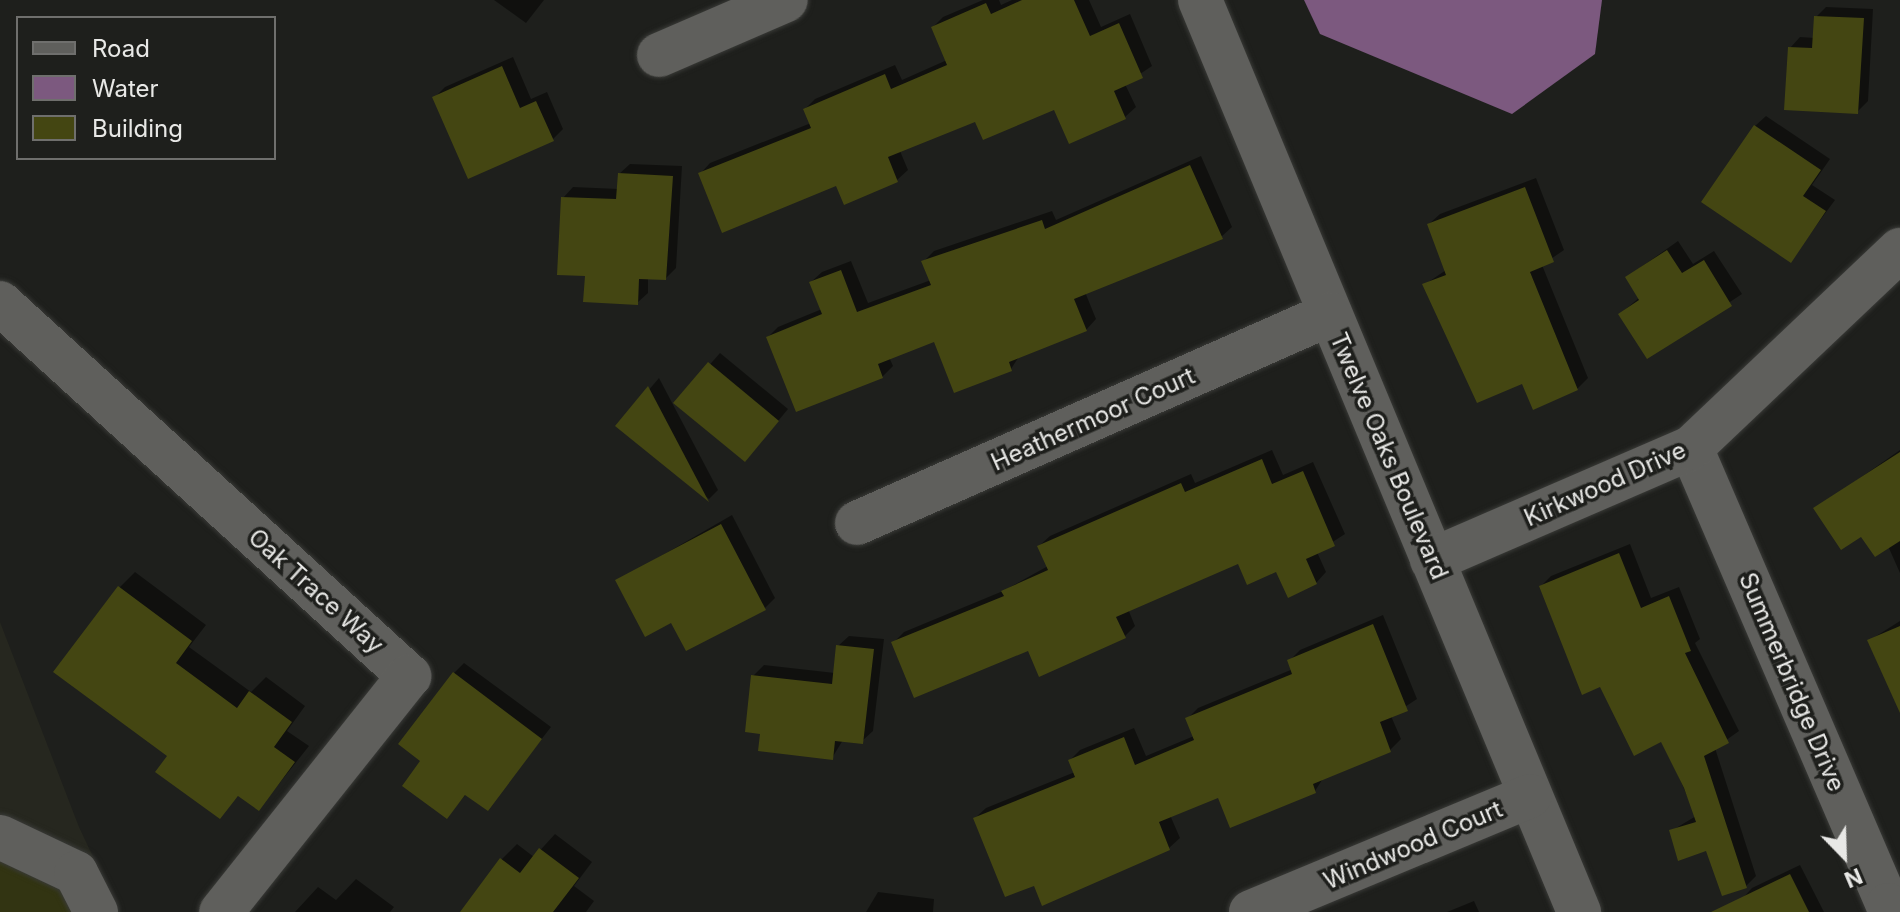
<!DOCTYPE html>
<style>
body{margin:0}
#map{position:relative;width:1900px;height:912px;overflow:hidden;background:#1e1f1c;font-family:Inter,sans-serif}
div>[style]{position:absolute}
.built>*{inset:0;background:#26271f}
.green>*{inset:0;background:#323412}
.water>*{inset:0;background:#7c597f}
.shadow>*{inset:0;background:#0007}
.building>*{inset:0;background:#444612}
.roads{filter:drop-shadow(0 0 2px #393a37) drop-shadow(0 0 2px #393a37)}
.minor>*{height:44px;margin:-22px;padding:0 22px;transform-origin:22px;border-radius:22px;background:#5f5f5c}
span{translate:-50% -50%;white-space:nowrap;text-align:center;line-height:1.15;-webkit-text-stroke:7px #1e1f1c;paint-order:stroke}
.street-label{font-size:24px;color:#e8e8e6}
.legend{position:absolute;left:16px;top:16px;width:260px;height:144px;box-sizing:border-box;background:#1e1f1c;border:2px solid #6f6f6d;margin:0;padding:10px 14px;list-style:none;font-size:24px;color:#e8e8e6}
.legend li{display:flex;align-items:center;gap:16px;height:40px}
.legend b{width:40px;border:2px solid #6f6f6d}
.north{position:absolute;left:1804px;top:816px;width:80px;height:80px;-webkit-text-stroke:6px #1e1f1c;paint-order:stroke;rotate:157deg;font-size:22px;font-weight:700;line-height:32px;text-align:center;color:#e8e8e6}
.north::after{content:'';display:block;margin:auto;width:28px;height:36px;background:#e8e8e6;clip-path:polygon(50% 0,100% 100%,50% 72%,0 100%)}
</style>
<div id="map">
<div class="built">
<div style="clip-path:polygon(0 622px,79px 827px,119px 912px,79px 912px,0 850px)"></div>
</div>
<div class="green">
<div style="clip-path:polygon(0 850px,49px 854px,79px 912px,0 912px)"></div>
</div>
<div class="water">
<div style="clip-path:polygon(1304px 0,1602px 0,1595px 54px,1512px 114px,1320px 34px)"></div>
</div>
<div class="shadow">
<div style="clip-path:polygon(494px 0,544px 0,526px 23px)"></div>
<div style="clip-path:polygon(983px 0,999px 0,1001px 5px,1012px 0,1089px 0,1101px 27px,1130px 14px,1152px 66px,1125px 84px,1136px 107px,1125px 117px,1070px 141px,1055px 107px,976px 120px,900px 151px,908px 170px,897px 180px,845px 203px,837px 184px,700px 174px,710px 163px,811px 123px,805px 109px,815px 99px,895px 65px,902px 80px,947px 60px,933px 27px,943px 17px)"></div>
<div style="clip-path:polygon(1826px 7px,1873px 9px,1868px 101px,1857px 112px,1790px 48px,1800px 37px,1815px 38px,1816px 17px)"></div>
<div style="clip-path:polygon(513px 57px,531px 99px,547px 92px,563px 129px,553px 139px,435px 97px,445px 87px)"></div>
<div style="clip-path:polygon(1766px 116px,1830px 159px,1812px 185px,1835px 200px,1791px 260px,1755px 126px)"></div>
<div style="clip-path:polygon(1201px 156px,1232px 227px,1221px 237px,1085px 292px,1096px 319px,1086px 330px,1020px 355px,1011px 369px,936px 339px,889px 357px,893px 366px,882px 377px,768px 337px,778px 327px,822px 309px,811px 282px,822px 272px,851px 261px,868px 303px,931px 280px,924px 261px,934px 251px,1052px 211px,1056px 220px)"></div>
<div style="clip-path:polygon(630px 164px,682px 166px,676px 268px,666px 278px,648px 278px,648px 293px,637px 303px,587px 274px,563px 198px,573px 187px,619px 189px,619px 174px)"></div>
<div style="clip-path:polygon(1536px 178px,1564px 250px,1542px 265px,1588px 378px,1577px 389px,1523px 381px,1424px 285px,1446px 270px,1429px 224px,1440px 214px)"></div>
<div style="clip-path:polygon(1678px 241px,1693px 264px,1714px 251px,1742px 294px,1647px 357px,1620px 314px,1640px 297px,1627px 277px)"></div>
<div style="clip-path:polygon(720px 353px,788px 409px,755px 449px,676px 403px)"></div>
<div style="clip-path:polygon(659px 378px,718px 490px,709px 499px,618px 426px)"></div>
<div style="clip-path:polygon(1272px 450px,1283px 475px,1313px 462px,1345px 534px,1317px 552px,1326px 572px,1316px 583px,1239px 561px,1128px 609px,1135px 626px,1125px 636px,1029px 649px,893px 643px,904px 632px,1003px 591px,1048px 566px,1039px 546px,1050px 536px,1191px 474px,1195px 483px)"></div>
<div style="clip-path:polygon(1900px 450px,1900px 573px,1888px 546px,1816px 509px)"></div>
<div style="clip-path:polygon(732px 515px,775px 598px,765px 608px,672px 620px,618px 581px)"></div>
<div style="clip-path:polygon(1630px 544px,1651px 598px,1679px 587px,1700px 639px,1695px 643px,1739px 731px,1715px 748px,1756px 876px,1746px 886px,1708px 849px,1671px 831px,1696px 816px,1662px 739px,1601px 685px,1541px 586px,1551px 576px)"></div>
<div style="clip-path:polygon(135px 572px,206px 625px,189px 647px,251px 692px,266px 677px,305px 706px,287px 731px,309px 746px,259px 809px,240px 794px,219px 817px,170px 756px,120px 587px)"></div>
<div style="clip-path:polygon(1383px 615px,1417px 699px,1391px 716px,1401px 739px,1390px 750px,1324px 777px,1315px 791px,1219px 795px,1170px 815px,1180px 838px,1169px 848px,1035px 883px,975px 818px,986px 808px,1075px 772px,1070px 760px,1080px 750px,1134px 728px,1146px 756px,1194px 736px,1187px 719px,1198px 708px,1293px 669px,1289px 661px,1300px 650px)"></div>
<div style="clip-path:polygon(1900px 621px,1900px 694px,1870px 640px)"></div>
<div style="clip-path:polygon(849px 636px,884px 639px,873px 731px,862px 741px,843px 740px,832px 758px,762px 732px,753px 676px,764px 665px,835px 673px,838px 646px)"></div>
<div style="clip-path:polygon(464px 663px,551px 727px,487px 809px,467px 793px,447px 817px,423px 760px,454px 673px)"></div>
<div style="clip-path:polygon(555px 834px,592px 862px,574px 886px,594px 901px,586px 912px,472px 912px,502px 859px,517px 844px,534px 857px)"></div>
<div style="clip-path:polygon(1800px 865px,1824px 912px,1748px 912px,1742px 899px,1752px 888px)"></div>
<div style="clip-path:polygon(356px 879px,394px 907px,390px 912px,295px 912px,318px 887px,336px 900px)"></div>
<div style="clip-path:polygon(878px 892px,934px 899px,933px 912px,866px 912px)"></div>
<div style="clip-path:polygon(1474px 901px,1479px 912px,1447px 912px)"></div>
</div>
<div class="building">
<div style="clip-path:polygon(1022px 0,1074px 0,1090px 36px,1119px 23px,1143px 78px,1114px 91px,1126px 119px,1069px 144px,1054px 110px,983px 140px,975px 122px,888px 157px,898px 182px,844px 205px,836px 186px,722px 233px,698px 173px,811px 128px,803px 109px,885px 74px,891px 89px,947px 65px,931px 27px,986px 3px,991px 14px)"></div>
<div style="clip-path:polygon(1814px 16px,1864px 18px,1858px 114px,1784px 110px,1788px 47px,1812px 48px)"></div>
<div style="clip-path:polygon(502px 66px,520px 108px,536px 101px,554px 141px,468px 179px,432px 97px)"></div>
<div style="clip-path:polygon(1754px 125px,1821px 170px,1803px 196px,1826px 211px,1791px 263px,1701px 202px)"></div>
<div style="clip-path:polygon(1190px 165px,1223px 239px,1074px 299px,1087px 331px,1009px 362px,1012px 371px,954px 393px,934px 342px,878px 364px,883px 378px,796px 412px,766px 337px,822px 314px,809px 282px,841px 270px,857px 312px,931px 285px,921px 261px,1042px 220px,1045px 229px)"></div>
<div style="clip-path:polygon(618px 173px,673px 176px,666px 280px,639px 279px,638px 305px,583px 302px,585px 276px,557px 275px,561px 197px,616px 199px)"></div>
<div style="clip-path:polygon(1525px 187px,1554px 262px,1530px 272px,1578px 390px,1533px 410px,1522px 384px,1477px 403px,1422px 284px,1446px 275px,1427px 224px)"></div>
<div style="clip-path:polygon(1667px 250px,1682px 273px,1704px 260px,1732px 306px,1647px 359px,1618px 314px,1639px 300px,1625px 277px)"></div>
<div style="clip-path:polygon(708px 362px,779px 421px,745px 462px,673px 403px)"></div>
<div style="clip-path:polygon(648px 386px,709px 502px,615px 426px)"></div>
<div style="clip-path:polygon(1900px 452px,1900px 541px,1875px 557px,1861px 537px,1841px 550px,1813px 508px)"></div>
<div style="clip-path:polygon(1262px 459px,1272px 484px,1303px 471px,1335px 546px,1306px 559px,1317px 584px,1288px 598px,1276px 572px,1247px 585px,1238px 564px,1116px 617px,1126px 638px,1039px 677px,1028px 651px,914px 698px,891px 642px,1004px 596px,1001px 591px,1048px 570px,1037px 546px,1181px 483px,1185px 492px)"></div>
<div style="clip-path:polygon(721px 524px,766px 610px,686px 651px,671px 623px,645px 637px,615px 580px)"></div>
<div style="clip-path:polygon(1619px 553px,1641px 608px,1669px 596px,1691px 651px,1685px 653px,1729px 743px,1704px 756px,1747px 888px,1722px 896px,1706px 851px,1678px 861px,1669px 830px,1696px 822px,1684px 788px,1661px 742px,1634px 756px,1600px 687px,1582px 695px,1539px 586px)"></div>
<div style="clip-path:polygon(118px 586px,192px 641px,176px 663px,237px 708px,249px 691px,292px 722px,274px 747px,295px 762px,259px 811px,238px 796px,220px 819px,155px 772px,167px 756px,53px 672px)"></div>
<div style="clip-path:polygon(1373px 624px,1408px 711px,1380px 722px,1391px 752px,1313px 784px,1316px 793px,1230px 828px,1218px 798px,1159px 822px,1170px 850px,1042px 906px,1034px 886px,1005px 897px,973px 818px,1075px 777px,1068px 760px,1124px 737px,1135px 765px,1194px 740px,1185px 718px,1292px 674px,1287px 660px)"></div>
<div style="clip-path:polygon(1900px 626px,1900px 713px,1867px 640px)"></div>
<div style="clip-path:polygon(836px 645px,874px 649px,863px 744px,835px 741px,833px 760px,758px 751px,760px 734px,745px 732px,751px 675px,832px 684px)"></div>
<div style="clip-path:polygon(453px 672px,542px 739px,488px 811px,465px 795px,447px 819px,402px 786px,420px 761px,398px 744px)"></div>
<div style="clip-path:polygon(539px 848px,579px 878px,553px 912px,460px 912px,500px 858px,520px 873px)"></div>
<div style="clip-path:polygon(1790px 874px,1809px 912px,1711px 912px)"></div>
</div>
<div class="roads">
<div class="minor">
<div style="left:1200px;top:0;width:988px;rotate:67.43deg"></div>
<div style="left:659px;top:55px;width:138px;rotate:-23.4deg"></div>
<div style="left:0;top:303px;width:554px;rotate:42.36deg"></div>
<div style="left:409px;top:676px;width:302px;rotate:128.5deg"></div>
<div style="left:1691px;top:448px;width:498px;rotate:66.7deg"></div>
<div style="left:1888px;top:905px;width:11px;rotate:38deg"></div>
<div style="left:857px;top:523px;width:517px;rotate:-23.84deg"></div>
<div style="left:1432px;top:560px;width:282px;rotate:-23.4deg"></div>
<div style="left:1691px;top:448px;width:288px;rotate:-43.5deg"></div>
<div style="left:0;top:837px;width:84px;rotate:25.3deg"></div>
<div style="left:76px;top:873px;width:44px;rotate:62.9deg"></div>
<div style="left:1251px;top:912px;width:302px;rotate:-22.6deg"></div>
</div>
</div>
<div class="street-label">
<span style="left:1093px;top:419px;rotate:-24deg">Heathermoor Court</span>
<span style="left:1389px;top:456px;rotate:67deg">Twelve Oaks Boulevard</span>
<span style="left:1605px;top:484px;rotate:-24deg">Kirkwood Drive</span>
<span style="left:316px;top:591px;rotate:42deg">Oak Trace Way</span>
<span style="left:1792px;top:682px;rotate:67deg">Summerbridge Drive</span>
<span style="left:1413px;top:845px;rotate:-23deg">Windwood Court</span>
</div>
<ul class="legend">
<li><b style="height:10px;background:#5f5f5c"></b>Road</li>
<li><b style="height:22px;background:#7c597f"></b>Water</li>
<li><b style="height:22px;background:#444612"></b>Building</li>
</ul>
<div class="north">N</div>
</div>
